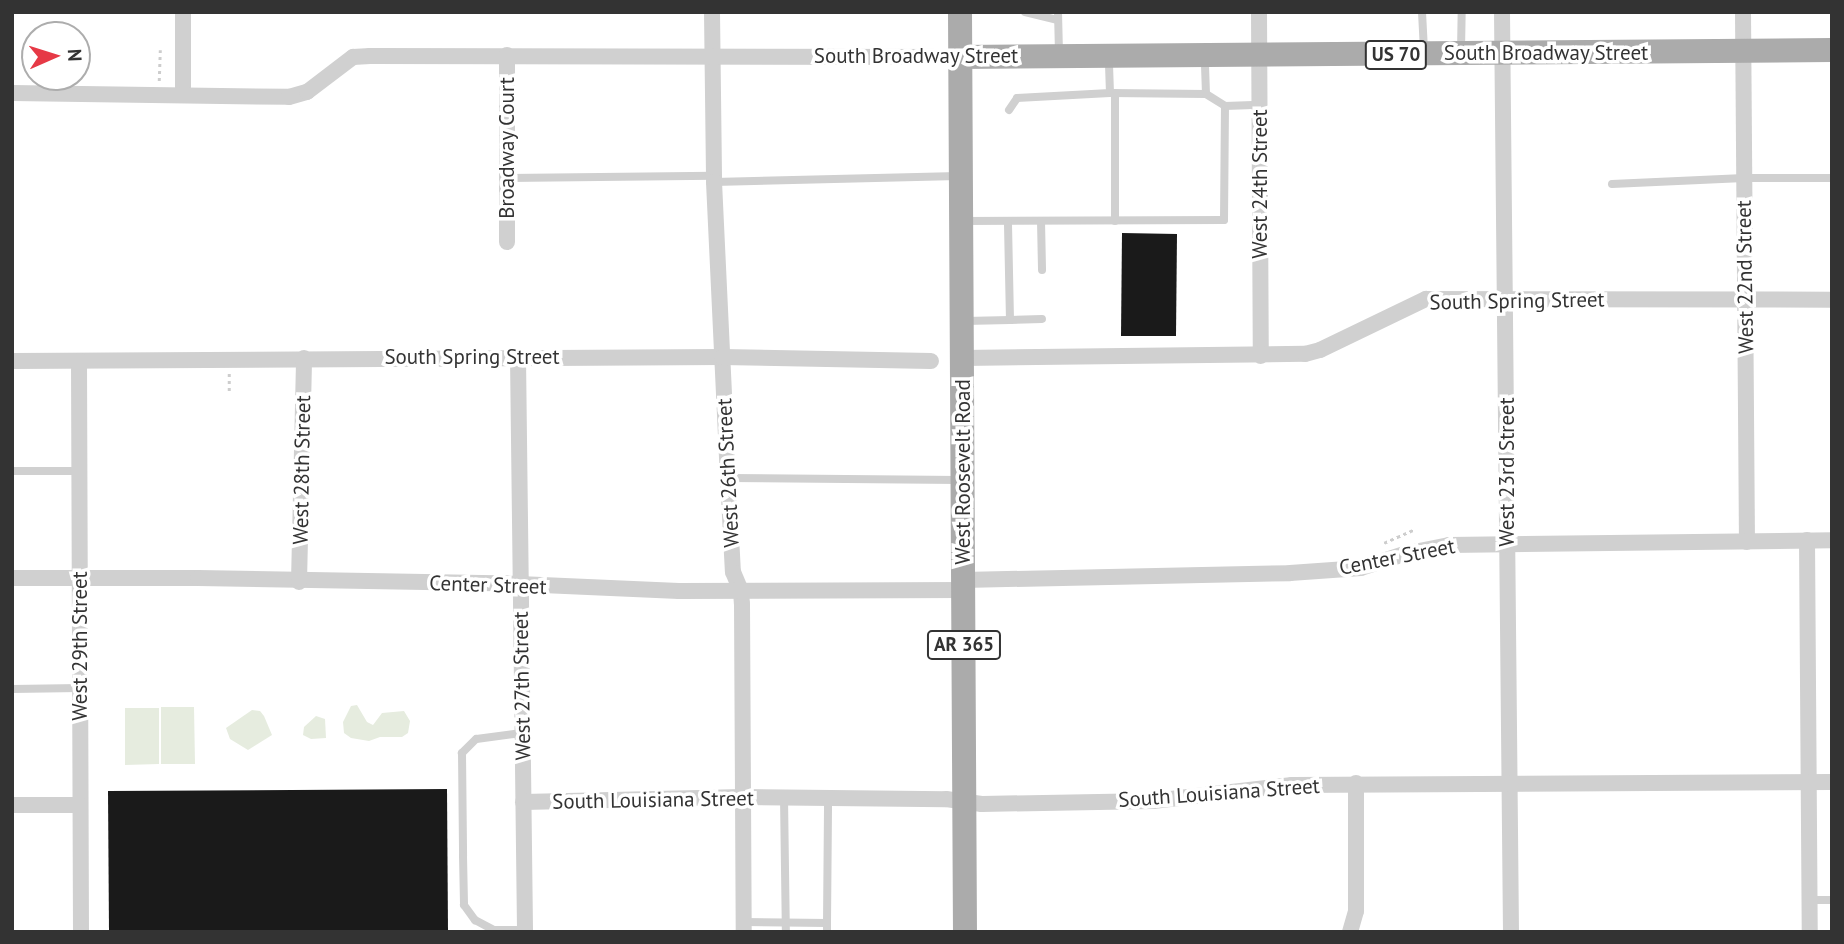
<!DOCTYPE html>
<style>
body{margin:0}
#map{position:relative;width:1844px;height:944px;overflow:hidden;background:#fff;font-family:"PT Sans",sans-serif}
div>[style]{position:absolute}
.green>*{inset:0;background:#e6ecdf}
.building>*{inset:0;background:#1a1a1a}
.path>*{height:2.5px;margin-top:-1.25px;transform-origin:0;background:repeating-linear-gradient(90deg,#cdcdcd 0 3.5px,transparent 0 7px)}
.lane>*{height:8px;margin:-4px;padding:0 4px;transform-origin:4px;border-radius:4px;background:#d0d0d0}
.street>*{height:16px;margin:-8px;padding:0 8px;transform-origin:8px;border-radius:8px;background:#d0d0d0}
.primary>*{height:24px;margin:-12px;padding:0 12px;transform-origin:12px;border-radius:12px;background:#ababab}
span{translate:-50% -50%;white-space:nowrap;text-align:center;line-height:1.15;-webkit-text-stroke:7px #fff;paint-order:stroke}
.shield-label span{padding:2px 5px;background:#fff;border:2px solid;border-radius:5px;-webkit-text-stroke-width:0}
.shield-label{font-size:19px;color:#333;font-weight:700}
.street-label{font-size:21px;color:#333}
.frame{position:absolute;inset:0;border:14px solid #333;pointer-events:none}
.north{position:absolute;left:21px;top:21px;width:70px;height:70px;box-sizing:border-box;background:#fff;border:2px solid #adadad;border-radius:50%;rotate:87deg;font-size:19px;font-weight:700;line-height:28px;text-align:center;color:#333}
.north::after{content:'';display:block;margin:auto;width:24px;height:32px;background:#e63946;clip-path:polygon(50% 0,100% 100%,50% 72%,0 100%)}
</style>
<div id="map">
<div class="green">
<div style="clip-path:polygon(357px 705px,367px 722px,373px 725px,382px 713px,404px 711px,410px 721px,408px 733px,402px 737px,380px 737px,369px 741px,351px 738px,344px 733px,343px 722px,351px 706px)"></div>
<div style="clip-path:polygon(161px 707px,194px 707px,195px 764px,161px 764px)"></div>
<div style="clip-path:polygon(125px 708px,159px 708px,159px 764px,125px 765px)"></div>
<div style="clip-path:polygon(252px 710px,260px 711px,264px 716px,272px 735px,248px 750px,230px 739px,226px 728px)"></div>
<div style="clip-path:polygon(316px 716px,325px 719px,326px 738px,311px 739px,303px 735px,304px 727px)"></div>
</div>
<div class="building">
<div style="clip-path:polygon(1122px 233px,1177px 234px,1176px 336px,1121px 336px)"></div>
<div style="clip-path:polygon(447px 789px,448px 932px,109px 932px,108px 791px)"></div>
</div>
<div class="path">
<div style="left:159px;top:81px;width:31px;rotate:-88deg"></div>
<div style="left:229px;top:391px;width:18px;rotate:-90deg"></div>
<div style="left:1384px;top:543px;width:32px;rotate:-24deg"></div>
</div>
<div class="lane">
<div style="left:1025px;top:12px;width:34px;rotate:14deg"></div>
<div style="left:1058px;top:12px;width:42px;rotate:88.6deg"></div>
<div style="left:1422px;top:12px;width:39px;rotate:87deg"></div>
<div style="left:1461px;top:51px;width:39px;rotate:-89deg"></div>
<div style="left:1110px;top:93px;width:96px;rotate:0.6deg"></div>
<div style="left:1206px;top:94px;width:36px;rotate:-92deg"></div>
<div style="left:1206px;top:94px;width:22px;rotate:32deg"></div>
<div style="left:1009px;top:110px;width:14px;rotate:-56deg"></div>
<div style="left:1017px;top:98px;width:93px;rotate:-3.1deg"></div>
<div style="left:1110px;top:93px;width:33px;rotate:-92deg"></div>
<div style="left:507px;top:178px;width:207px;rotate:-0.6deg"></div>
<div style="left:714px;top:182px;width:244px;rotate:-1.4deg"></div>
<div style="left:1612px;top:184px;width:132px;rotate:-2.6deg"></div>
<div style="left:1744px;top:178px;width:88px"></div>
<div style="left:963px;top:221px;width:261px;rotate:-0.2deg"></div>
<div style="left:1224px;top:220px;width:114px;rotate:-89.5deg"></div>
<div style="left:1225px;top:106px;width:35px;rotate:-2deg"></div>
<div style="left:1041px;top:221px;width:49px;rotate:88.8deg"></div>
<div style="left:1115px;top:221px;width:128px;rotate:-90deg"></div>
<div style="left:1010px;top:320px;width:32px;rotate:-2deg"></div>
<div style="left:965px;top:321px;width:45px;rotate:-1.3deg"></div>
<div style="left:1010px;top:320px;width:99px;rotate:-91.2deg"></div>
<div style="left:12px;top:471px;width:67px"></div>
<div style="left:728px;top:478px;width:231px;rotate:0.5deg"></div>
<div style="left:12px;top:689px;width:68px;rotate:-0.8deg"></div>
<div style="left:522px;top:733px;width:46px;rotate:172.6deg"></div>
<div style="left:476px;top:739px;width:20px;rotate:135deg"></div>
<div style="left:462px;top:753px;width:103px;rotate:89.4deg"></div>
<div style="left:463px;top:856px;width:49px;rotate:88.8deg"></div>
<div style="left:464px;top:905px;width:19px;rotate:54deg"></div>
<div style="left:475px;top:920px;width:21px;rotate:28deg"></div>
<div style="left:494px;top:930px;width:31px"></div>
<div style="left:784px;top:797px;width:135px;rotate:89.2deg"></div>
<div style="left:1809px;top:900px;width:23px"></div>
<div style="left:744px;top:922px;width:83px;rotate:0.7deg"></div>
<div style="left:827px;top:923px;width:9px;rotate:90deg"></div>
<div style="left:827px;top:923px;width:125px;rotate:-89.5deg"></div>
</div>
<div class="street">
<div style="left:183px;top:12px;width:83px;rotate:90deg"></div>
<div style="left:712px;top:12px;width:170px;rotate:89.3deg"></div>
<div style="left:714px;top:182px;width:296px;rotate:87.3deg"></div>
<div style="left:728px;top:478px;width:94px;rotate:87deg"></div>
<div style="left:733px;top:572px;width:21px;rotate:67deg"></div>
<div style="left:741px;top:591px;width:13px;rotate:86deg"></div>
<div style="left:742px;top:604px;width:328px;rotate:89.7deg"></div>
<div style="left:1259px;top:12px;width:344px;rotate:89.7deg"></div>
<div style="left:1502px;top:12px;width:920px;rotate:89.44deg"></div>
<div style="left:1743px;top:12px;width:530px;rotate:89.57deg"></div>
<div style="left:12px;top:93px;width:277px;rotate:0.8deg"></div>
<div style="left:289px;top:97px;width:19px;rotate:-16deg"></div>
<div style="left:307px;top:92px;width:58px;rotate:-37.3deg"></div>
<div style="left:353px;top:57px;width:17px;rotate:-3deg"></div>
<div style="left:370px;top:56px;width:590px;rotate:0.1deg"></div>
<div style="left:507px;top:242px;width:187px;rotate:-90deg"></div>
<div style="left:518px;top:357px;width:575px;rotate:89.3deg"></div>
<div style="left:963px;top:358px;width:342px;rotate:-0.7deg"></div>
<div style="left:1305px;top:354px;width:16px;rotate:-15deg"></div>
<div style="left:1320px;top:350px;width:118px;rotate:-25.7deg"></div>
<div style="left:1426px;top:299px;width:406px;rotate:0.1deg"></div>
<div style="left:12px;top:361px;width:710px;rotate:-0.32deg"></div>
<div style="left:722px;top:357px;width:209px;rotate:1.1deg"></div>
<div style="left:79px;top:361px;width:571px;rotate:89.8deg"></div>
<div style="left:1807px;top:540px;width:392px;rotate:89.6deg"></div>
<div style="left:12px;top:578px;width:186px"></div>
<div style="left:198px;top:578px;width:298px;rotate:1deg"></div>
<div style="left:496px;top:583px;width:183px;rotate:2.5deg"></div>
<div style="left:679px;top:591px;width:285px;rotate:-0.2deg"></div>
<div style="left:963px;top:580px;width:327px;rotate:-1.2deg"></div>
<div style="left:1290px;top:573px;width:71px;rotate:-4deg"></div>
<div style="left:1361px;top:568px;width:45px;rotate:-18deg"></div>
<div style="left:1404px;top:554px;width:46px;rotate:-11.3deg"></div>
<div style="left:1449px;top:545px;width:383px;rotate:-0.7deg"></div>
<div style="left:299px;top:582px;width:224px;rotate:-88.7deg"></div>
<div style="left:523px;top:802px;width:220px;rotate:-1.3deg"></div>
<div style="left:743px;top:797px;width:203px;rotate:0.6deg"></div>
<div style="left:946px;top:799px;width:36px;rotate:8deg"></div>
<div style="left:982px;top:804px;width:171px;rotate:-1deg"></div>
<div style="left:1153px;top:801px;width:140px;rotate:-6.6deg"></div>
<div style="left:1292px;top:785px;width:540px;rotate:-0.32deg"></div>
<div style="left:12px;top:805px;width:67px"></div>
<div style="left:1350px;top:932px;width:22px;rotate:-74deg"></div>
<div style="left:1356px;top:911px;width:128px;rotate:-90deg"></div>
</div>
<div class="primary">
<div style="left:960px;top:12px;width:920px;rotate:89.69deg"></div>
<div style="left:960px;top:57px;width:872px;rotate:-0.46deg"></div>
</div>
<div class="shield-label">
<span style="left:1396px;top:55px">US 70</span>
<span style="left:964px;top:645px">AR 365</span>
</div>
<div class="street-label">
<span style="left:1546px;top:53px">South Broadway Street</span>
<span style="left:916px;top:56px">South Broadway Street</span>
<span style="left:507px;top:148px;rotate:-90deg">Broadway Court</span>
<span style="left:1260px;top:184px;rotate:-90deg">West 24th Street</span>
<span style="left:1745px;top:277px;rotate:-91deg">West 22nd Street</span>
<span style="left:1517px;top:301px;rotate:-1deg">South Spring Street</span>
<span style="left:472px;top:357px">South Spring Street</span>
<span style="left:302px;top:470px;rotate:-89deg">West 28th Street</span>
<span style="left:963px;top:472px;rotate:-90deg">West Roosevelt Road</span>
<span style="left:1507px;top:472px;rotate:-90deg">West 23rd Street</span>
<span style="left:728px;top:473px;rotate:-93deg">West 26th Street</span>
<span style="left:1397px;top:557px;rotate:-11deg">Center Street</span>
<span style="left:488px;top:585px;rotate:2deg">Center Street</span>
<span style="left:80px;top:646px;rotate:-90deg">West 29th Street</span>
<span style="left:522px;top:686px;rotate:-91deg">West 27th Street</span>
<span style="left:1219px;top:793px;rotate:-4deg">South Louisiana Street</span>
<span style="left:653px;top:800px;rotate:-1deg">South Louisiana Street</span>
</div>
<div class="frame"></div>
<div class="north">N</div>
</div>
